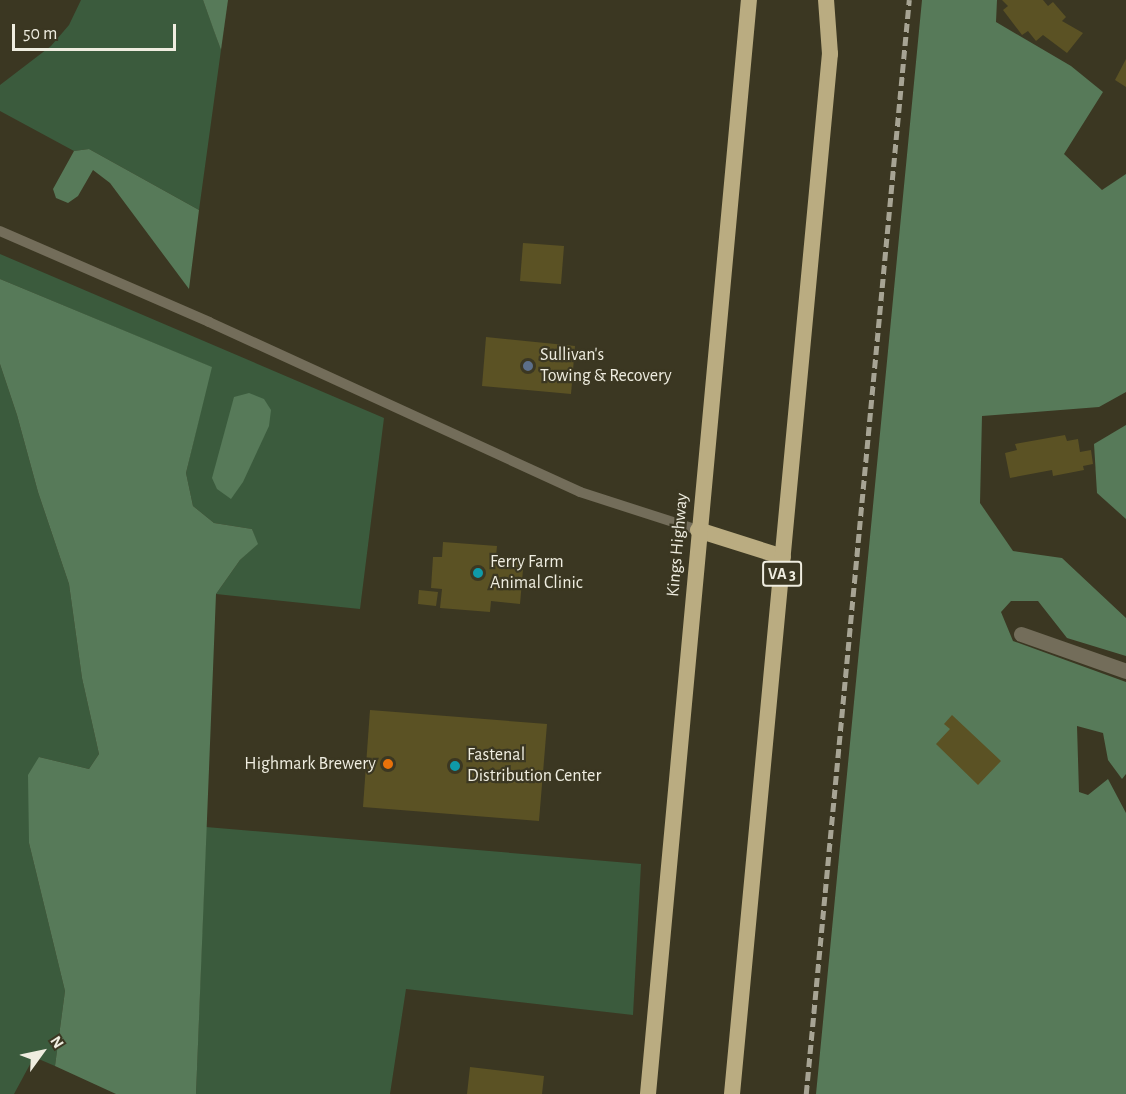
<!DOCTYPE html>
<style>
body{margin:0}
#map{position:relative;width:1126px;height:1094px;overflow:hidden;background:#3b3722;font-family:"Alegreya Sans",sans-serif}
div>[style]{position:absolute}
.green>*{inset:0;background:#3b5b3d}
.forest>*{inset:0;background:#577a59}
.building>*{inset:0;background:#5b5224}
.service>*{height:10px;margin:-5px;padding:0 5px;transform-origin:5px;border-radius:5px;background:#736d5a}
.minor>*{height:15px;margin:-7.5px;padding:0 7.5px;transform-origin:7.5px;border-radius:7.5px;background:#736d5a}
.trunk>*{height:16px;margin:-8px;padding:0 8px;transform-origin:8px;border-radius:8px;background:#baac81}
.rail>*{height:4.5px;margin-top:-2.25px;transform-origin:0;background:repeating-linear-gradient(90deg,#a7a494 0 9px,transparent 0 13.5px)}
.dots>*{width:16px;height:16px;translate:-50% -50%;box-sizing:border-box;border:3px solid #3b3722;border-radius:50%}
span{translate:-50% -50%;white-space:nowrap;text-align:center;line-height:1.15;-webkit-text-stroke:4.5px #3b3722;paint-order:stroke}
.shield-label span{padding:2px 4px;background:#3b3722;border:2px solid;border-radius:4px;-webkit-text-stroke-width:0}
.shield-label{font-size:16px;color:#efede0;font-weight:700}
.poi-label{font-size:18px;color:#efede0}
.left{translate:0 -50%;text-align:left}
.right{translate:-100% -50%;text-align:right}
.street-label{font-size:18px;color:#efede0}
.north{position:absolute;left:12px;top:1022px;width:60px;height:60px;-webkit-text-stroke:4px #3b3722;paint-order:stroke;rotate:57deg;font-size:16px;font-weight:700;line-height:24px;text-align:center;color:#efede0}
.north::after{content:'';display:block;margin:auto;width:21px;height:27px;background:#efede0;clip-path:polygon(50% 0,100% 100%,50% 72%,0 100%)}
.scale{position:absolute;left:12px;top:24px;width:164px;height:27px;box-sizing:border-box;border:3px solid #efede0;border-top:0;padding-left:8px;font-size:18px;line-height:21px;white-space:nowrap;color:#efede0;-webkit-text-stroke:4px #3b3722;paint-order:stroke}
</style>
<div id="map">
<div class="green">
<div style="clip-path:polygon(81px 0,203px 0,221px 50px,199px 210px,89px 149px,74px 151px,0 111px,0 85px,51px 46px,69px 25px)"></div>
<div style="clip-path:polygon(0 254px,384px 418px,360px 609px,216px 594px,240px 560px,257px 544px,252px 529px,214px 523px,193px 506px,186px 473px,211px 367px,0 279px)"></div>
<div style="clip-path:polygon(0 364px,17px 415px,38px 492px,69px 584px,82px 678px,99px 754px,89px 769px,39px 757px,29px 843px,65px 991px,55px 1066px,34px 1057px,14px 1094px,0 1094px)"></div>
<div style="clip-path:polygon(206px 827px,641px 864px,633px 1015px,406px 989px,390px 1094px,196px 1094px)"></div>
</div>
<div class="forest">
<div style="clip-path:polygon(203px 0,228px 0,221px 50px,214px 31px)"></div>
<div style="clip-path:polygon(922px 0,997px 0,996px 22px,1071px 66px,1103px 92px,1064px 154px,1102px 190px,1126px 174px,1126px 392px,1099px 407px,982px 416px,980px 503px,1013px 551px,1062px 558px,1126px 618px,1126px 656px,1067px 638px,1038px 601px,1011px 601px,1001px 612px,1013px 641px,1126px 682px,1126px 774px,1122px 779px,1108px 760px,1103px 733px,1077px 726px,1079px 792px,1088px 795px,1108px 779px,1126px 813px,1126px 1094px,816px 1094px)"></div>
<div style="clip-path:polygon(89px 149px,199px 210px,189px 289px,110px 183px,93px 170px,78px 196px,68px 203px,56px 198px,53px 189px,74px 151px)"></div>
<div style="clip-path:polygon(0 279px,212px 367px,186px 473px,193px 506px,214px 523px,252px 529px,258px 544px,240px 560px,216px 594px,196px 1094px,116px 1094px,55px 1066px,65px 991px,29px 843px,28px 775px,39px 757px,89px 769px,99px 754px,82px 678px,69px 584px,38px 492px,17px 415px,0 364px)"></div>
<div style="clip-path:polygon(249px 393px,264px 399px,271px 410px,269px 426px,243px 482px,231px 499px,217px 489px,212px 478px,234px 397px)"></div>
<div style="clip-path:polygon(1126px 425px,1126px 519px,1097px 493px,1094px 444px)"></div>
</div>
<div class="building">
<div style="clip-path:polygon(1002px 0,1043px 0,1048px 6px,1053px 2px,1066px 17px,1062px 21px,1083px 33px,1067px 53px,1043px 35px,1036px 41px,1028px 31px,1022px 35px,1003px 10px,1008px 6px)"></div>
<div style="clip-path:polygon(1126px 59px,1126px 87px,1115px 80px)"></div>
<div style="clip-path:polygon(523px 243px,564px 246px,561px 284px,520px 281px)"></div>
<div style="clip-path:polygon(486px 337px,575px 346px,571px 394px,482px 386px)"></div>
<div style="clip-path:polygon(1065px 435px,1067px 441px,1078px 439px,1080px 452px,1091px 450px,1093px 464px,1083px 466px,1084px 470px,1053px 476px,1052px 470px,1010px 478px,1005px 453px,1017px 450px,1015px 444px)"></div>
<div style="clip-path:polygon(443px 542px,497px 546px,496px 556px,524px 558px,520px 604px,491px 601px,490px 612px,440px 608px,442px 589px,431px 588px,433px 557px,442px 557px)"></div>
<div style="clip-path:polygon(419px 590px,438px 592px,436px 606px,418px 604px)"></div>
<div style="clip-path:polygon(370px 710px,547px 724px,539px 821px,363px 807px)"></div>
<div style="clip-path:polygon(952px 715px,1001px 761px,978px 785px,936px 744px,950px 729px,944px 724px)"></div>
<div style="clip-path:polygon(470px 1067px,544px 1076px,542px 1094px,467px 1094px)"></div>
</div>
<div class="service">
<div style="left:0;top:231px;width:228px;rotate:23.5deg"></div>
<div style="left:209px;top:322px;width:408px;rotate:24.6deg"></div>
<div style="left:580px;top:492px;width:124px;rotate:17.9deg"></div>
</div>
<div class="minor">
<div style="left:1021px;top:634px;width:111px;rotate:19.4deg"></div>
</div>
<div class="trunk">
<div style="left:698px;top:530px;width:89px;rotate:17.6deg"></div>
<div style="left:648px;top:1094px;width:1099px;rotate:-84.73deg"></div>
<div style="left:732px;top:1094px;width:1045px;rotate:-84.62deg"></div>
<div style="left:830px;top:54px;width:54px;rotate:-94.2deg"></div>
</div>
<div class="rail">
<div style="left:806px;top:1094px;width:1099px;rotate:-84.62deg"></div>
</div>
<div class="dots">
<div style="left:528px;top:366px;background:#5c6f8a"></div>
<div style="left:478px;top:573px;background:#0f9aa8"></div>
<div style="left:388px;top:764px;background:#e8710a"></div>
<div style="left:455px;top:766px;background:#0f9aa8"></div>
</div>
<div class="shield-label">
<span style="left:782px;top:574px">VA 3</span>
</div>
<div class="poi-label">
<span class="left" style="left:540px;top:366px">Sullivan's<br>Towing &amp; Recovery</span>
<span class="left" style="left:490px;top:573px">Ferry Farm<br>Animal Clinic</span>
<span class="left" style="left:467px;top:766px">Fastenal<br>Distribution Center</span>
<span class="right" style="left:376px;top:764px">Highmark Brewery</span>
</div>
<div class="street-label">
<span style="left:678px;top:545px;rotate:-85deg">Kings Highway</span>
</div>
<div class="north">N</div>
<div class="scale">50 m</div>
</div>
